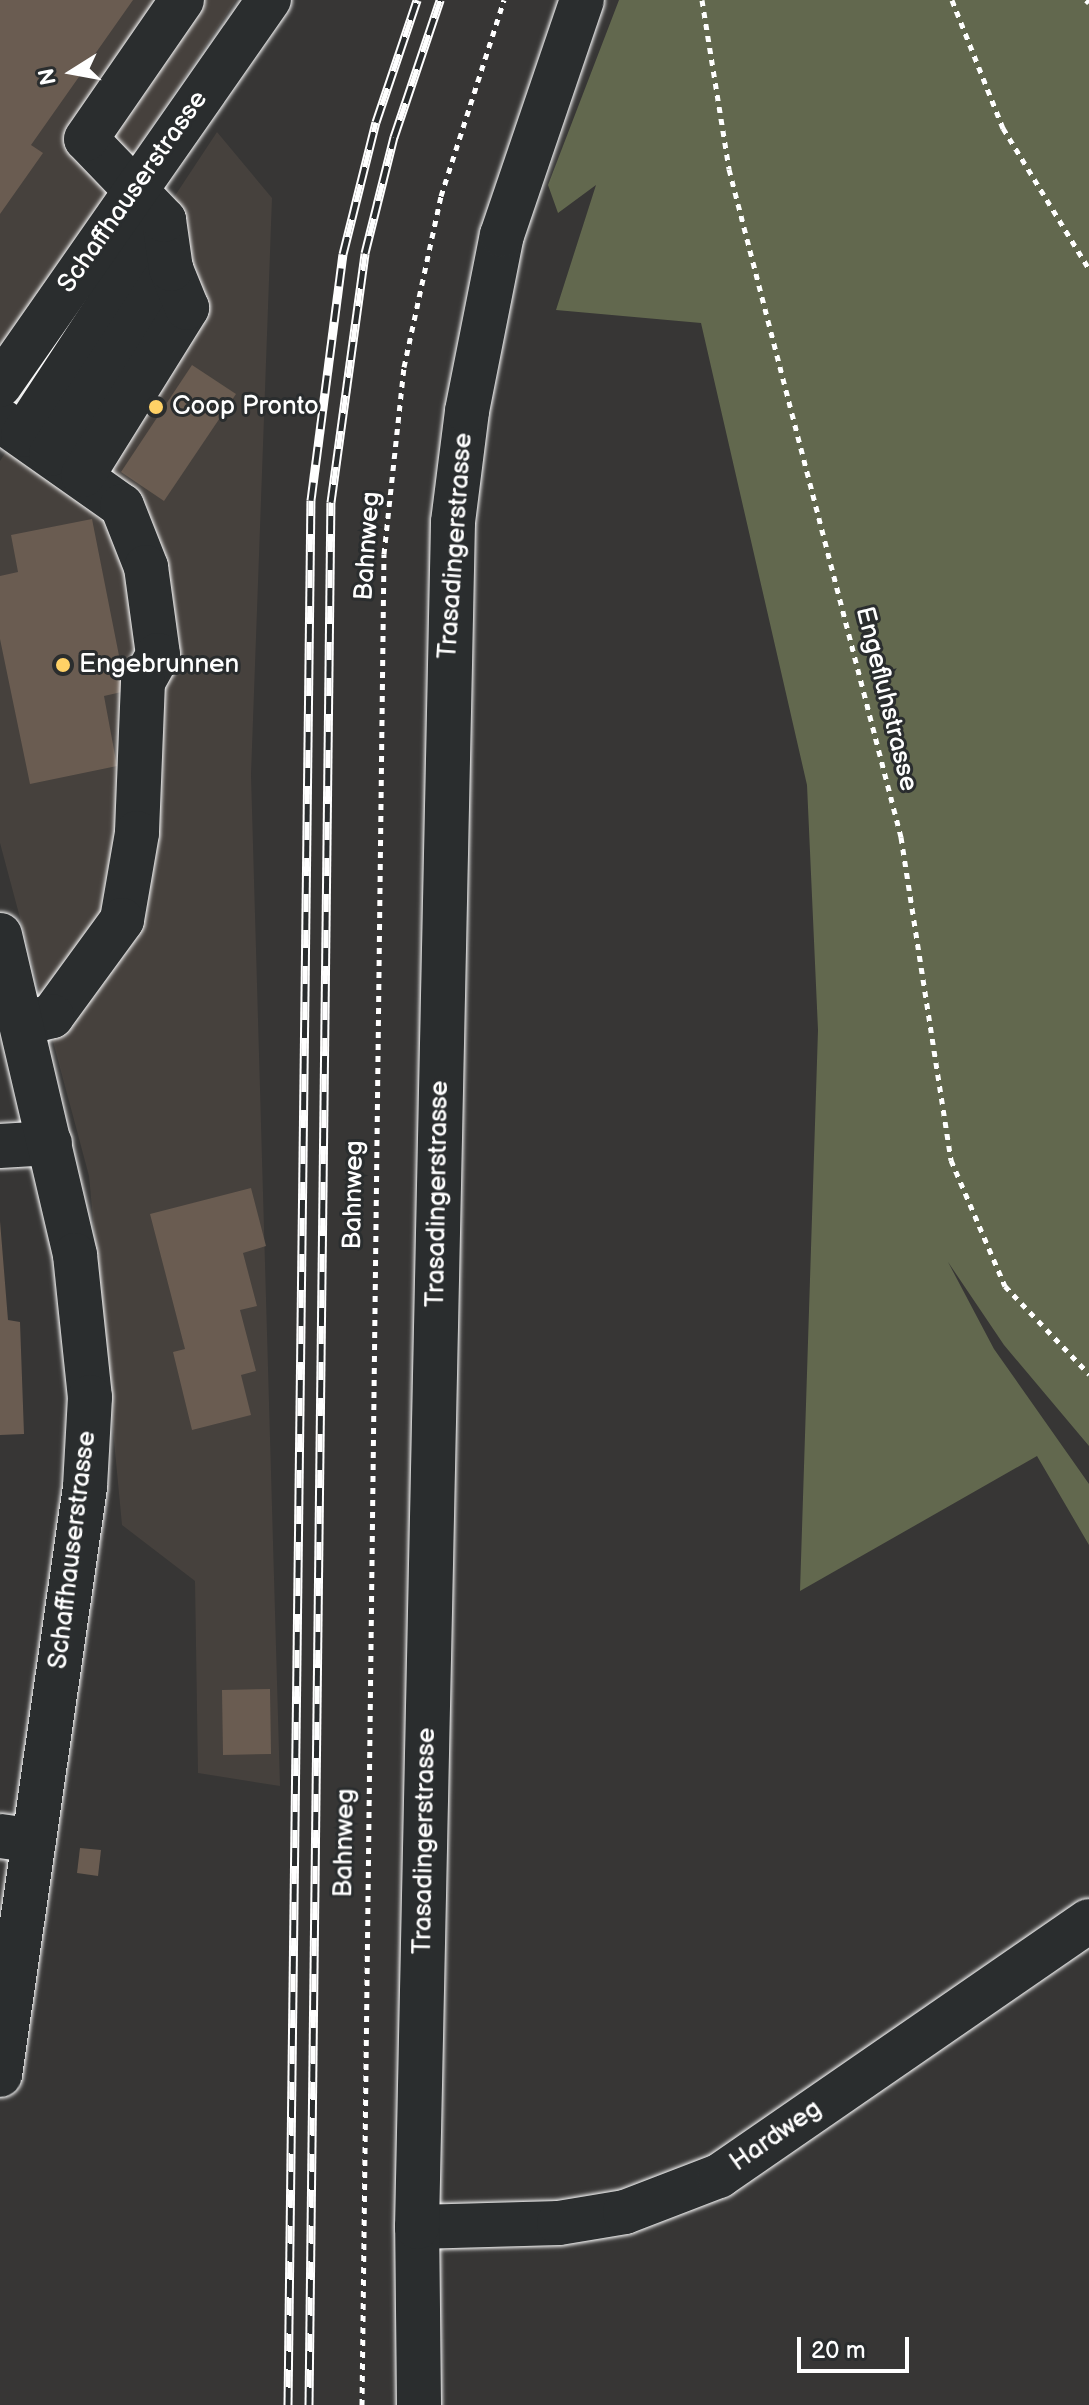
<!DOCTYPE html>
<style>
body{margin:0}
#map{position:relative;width:1089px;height:2405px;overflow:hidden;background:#373635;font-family:"Balsamiq Sans",sans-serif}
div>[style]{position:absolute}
.built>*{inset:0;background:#46413d}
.green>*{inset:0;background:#62684e}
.building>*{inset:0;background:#6a5c51}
.path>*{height:5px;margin-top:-2.5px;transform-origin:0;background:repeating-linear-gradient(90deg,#fff 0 6px,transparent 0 12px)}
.roads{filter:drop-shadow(0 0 2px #fff) drop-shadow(0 0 2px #fff)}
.minor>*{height:44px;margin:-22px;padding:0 22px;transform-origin:22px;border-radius:22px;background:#2a2d2e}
.major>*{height:44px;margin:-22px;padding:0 22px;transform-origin:22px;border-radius:22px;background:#2a2d2e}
.rail>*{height:9px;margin-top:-4.5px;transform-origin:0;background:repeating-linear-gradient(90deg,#2a2d2e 0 18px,#fff 0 36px);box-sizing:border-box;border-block:2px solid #fff}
.dots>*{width:22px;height:22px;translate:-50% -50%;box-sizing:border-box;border:4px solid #2a2d2e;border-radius:50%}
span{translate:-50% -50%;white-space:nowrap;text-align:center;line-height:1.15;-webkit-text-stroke:6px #2a2d2e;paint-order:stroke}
.street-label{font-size:26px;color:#fff}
.poi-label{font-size:26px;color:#fff}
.left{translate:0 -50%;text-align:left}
.north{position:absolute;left:32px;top:32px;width:80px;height:80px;-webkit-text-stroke:6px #2a2d2e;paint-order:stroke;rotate:259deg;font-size:22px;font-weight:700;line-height:32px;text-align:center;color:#fff}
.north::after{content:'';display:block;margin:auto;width:28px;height:36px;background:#fff;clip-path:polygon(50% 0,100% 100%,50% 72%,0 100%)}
.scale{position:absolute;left:797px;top:2337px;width:112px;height:36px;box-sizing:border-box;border:4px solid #fff;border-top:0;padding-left:10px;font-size:24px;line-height:28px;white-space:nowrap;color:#fff;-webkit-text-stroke:6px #2a2d2e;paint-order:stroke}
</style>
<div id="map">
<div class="built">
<div style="clip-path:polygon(0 0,236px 0,0 355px)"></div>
<div style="clip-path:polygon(217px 132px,272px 198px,251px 775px,280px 1786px,198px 1773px,195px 1581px,122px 1525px,89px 1176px,0 843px,0 461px)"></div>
</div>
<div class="green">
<div style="clip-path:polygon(619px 0,1089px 0,1089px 1446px,1004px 1345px,948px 1262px,994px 1349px,1089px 1484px,1089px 1545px,1037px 1456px,800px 1591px,818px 1030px,807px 785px,701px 323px,556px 310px,596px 185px,558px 213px,548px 185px)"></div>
</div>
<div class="building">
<div style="clip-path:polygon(0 0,133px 0,31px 145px,43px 153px,0 214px)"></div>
<div style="clip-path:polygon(192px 365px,236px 394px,164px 501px,121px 472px)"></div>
<div style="clip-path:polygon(92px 519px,126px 691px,104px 696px,117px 766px,30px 784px,0 639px,0 576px,18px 572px,11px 535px)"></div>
<div style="clip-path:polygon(251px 1188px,266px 1246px,243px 1253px,257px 1306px,240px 1310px,256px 1371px,241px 1375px,251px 1415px,192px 1430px,173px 1352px,185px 1349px,150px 1214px)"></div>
<div style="clip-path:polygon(0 1221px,8px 1320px,20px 1322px,24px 1434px,0 1435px)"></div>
<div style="clip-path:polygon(270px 1689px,271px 1754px,223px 1755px,222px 1690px)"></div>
<div style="clip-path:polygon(80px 1848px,101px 1850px,98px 1876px,77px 1873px)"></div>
</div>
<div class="path">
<div style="left:702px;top:0;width:171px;rotate:80.9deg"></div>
<div style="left:729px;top:169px;width:690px;rotate:75.56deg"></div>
<div style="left:901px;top:837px;width:327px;rotate:81.2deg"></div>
<div style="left:951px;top:1160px;width:137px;rotate:66.8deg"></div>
<div style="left:1005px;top:1286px;width:122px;rotate:46.3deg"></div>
<div style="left:952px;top:0;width:138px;rotate:68.3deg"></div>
<div style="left:1003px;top:128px;width:165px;rotate:58.6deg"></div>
<div style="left:1086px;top:0;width:4px;rotate:45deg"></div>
<div style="left:362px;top:2405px;width:1851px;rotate:-89.32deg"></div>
<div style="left:384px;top:554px;width:188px;rotate:-83.9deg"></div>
<div style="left:404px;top:367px;width:175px;rotate:-77.8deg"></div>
<div style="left:441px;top:196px;width:206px;rotate:-72.2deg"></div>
</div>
<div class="roads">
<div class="minor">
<div style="left:0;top:420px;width:149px;rotate:35.2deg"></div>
<div style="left:122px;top:506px;width:66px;rotate:68.5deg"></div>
<div style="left:146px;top:567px;width:89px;rotate:82.2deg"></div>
<div style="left:158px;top:655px;width:31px;rotate:119deg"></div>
<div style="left:143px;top:682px;width:151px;rotate:92.3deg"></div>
<div style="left:137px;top:833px;width:88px;rotate:99.8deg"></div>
<div style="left:122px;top:920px;width:119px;rotate:126.1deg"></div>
<div style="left:52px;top:1016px;width:31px;rotate:165deg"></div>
<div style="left:23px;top:435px;width:257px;rotate:-56.7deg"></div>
<div style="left:51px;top:454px;width:221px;rotate:-57deg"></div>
<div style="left:83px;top:475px;width:197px;rotate:-58.1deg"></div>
<div style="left:187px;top:308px;width:42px;rotate:-112.3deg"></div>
<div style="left:171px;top:269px;width:49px;rotate:-98.1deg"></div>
<div style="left:164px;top:220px;width:112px;rotate:-133.9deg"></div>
<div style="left:86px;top:139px;width:169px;rotate:-55.4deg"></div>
<div style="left:0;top:1146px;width:50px;rotate:-3.4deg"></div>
<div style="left:0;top:1836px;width:34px;rotate:8deg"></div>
<div style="left:417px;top:2227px;width:142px;rotate:-1.6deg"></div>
<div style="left:559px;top:2223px;width:67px;rotate:-9.5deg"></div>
<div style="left:625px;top:2212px;width:101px;rotate:-21deg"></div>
<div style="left:719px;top:2176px;width:449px;rotate:-34.6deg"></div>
</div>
<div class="major">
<div style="left:0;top:385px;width:470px;rotate:-55.1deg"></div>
<div style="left:0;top:935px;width:329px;rotate:76.8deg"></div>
<div style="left:75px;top:1255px;width:143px;rotate:84deg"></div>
<div style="left:90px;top:1397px;width:90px;rotate:93.2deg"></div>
<div style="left:85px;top:1487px;width:594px;rotate:98.23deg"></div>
<div style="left:419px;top:2405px;width:178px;rotate:-90.6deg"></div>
<div style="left:417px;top:2227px;width:1705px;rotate:-88.79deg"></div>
<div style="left:453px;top:522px;width:112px;rotate:-82.8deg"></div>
<div style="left:467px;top:411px;width:179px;rotate:-78.8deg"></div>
<div style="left:502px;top:235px;width:248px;rotate:-71.2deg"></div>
</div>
</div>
<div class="rail">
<div style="left:288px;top:2405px;width:1905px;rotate:-89.31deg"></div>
<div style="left:311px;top:500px;width:248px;rotate:-82.6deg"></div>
<div style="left:343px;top:254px;width:136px;rotate:-76deg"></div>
<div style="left:376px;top:122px;width:129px;rotate:-71.4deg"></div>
<div style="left:309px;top:2405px;width:1903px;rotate:-89.34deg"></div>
<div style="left:331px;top:502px;width:251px;rotate:-82.2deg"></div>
<div style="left:365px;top:253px;width:120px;rotate:-76deg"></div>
<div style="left:394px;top:137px;width:145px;rotate:-71.4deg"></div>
</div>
<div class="dots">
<div style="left:156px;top:407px;background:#ffd166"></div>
<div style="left:63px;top:665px;background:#ffd166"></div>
</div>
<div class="street-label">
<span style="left:133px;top:192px;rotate:-55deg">Schaffhauserstrasse</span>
<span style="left:368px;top:546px;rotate:-86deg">Bahnweg</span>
<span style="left:456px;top:546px;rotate:-86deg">Trasadingerstrasse</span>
<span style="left:886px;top:699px;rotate:76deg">Engefluhstrasse</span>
<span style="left:438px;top:1194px;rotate:-89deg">Trasadingerstrasse</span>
<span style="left:354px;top:1195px;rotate:-89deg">Bahnweg</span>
<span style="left:73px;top:1550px;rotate:-83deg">Schaffhauserstrasse</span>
<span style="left:425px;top:1841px;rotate:-89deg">Trasadingerstrasse</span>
<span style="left:345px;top:1843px;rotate:-89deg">Bahnweg</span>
<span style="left:776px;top:2136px;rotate:-35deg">Hardweg</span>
</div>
<div class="poi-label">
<span class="left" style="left:172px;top:407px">Coop Pronto</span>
<span class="left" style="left:79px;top:665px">Engebrunnen</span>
</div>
<div class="north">N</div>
<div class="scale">20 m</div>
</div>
